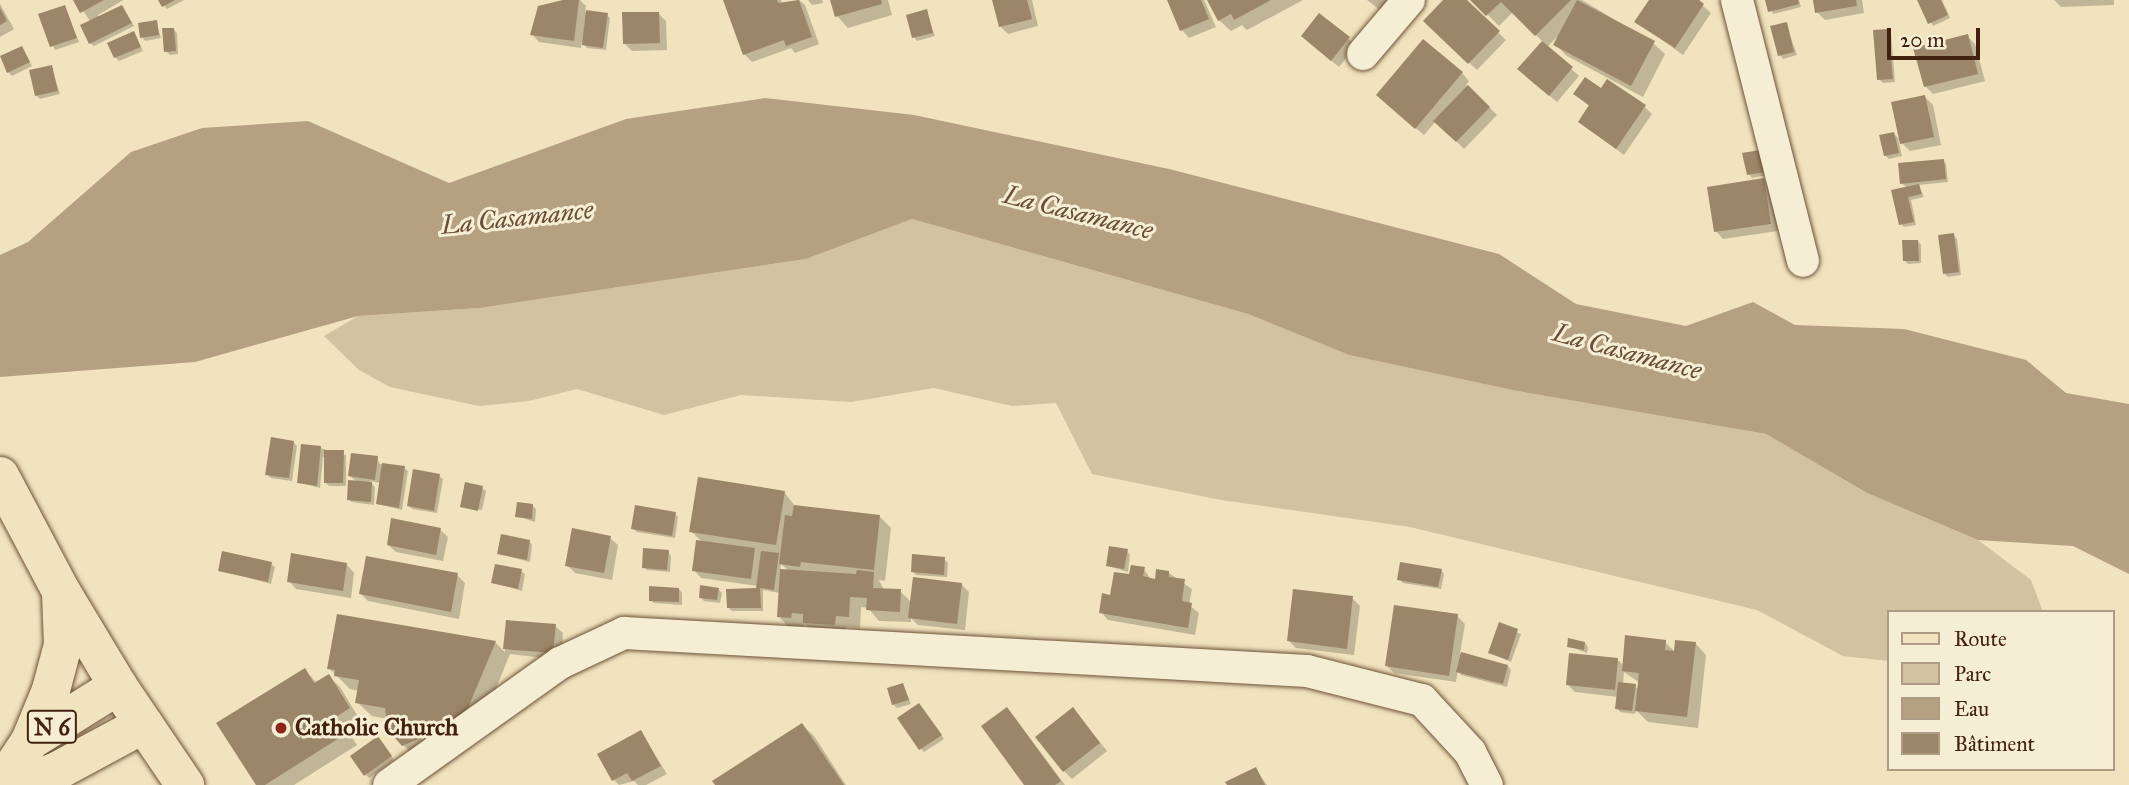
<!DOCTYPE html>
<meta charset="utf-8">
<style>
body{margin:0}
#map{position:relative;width:2129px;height:785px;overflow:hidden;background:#f0e3bd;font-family:"IM FELL Great Primer",serif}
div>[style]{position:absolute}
.green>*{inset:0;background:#d2c29f}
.water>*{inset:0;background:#b5a182}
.shadow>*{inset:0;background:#0003}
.building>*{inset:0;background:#9c8669}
.roads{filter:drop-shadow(0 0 2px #6e523a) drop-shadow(0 0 2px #6e523a)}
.street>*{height:32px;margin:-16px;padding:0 16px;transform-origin:16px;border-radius:16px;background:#f5edd4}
.primary>*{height:38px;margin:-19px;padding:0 19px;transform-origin:19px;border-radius:19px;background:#f0e3bd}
.dots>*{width:19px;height:19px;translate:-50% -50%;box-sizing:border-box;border:4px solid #f5edd4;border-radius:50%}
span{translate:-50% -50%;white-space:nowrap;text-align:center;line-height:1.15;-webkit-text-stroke:6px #f5edd4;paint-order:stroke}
.shield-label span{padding:2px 5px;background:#f5edd4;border:2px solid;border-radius:5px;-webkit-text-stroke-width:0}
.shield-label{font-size:23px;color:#42210f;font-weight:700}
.poi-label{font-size:24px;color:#42210f;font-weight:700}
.left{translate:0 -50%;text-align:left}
.water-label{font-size:26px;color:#6a4e37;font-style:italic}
.legend{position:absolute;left:1887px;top:610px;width:228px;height:161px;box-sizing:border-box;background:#f5edd4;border:2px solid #ad9b85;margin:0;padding:9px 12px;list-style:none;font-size:21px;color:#42210f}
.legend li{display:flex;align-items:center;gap:14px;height:35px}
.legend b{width:35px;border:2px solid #ad9b85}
.scale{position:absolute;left:1887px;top:28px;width:93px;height:32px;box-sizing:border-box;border:4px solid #42210f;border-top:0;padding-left:9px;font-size:21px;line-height:24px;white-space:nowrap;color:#42210f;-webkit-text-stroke:5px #f5edd4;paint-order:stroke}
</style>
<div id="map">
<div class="green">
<div style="clip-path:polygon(912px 219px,1248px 314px,1349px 355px,1517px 391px,1766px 434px,1867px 493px,1978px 540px,2031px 580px,2043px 612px,1889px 612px,1889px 661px,1843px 656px,1757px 610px,1410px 527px,1221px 500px,1092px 474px,1056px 403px,1012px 406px,934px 388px,851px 402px,741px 395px,664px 415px,577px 389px,529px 401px,479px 406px,390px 387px,359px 370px,324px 336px,358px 316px,480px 308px,806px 259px)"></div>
</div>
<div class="water">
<div style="clip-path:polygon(765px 98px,914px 115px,1169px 169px,1499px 254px,1576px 304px,1686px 326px,1753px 302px,1795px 325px,1904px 329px,2026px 360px,2066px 393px,2129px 404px,2129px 574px,2073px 546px,1978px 540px,1867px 493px,1766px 434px,1517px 391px,1349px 355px,1248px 314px,912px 219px,806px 259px,480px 308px,358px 316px,195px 362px,0 377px,0 255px,28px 242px,131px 152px,202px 128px,308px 121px,449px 183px,626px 119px)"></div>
</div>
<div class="shadow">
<div style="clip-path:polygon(75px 0,123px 0,98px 15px,99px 18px,122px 7px,134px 26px,94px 46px,90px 43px,91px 22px)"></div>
<div style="clip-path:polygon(160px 0,184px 0,167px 9px)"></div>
<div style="clip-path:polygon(571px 0,580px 0,586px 6px,585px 12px,607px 15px,610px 18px,606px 50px,587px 48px,582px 42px,581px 48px,539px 42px,532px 34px)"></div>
<div style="clip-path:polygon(725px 0,781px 0,782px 3px,799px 0,805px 5px,819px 44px,795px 53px,791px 48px,752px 62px,744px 54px)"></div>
<div style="clip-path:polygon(808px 0,822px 0,823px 3px,812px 5px)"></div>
<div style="clip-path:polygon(832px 0,888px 0,892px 15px,848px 28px,837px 16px)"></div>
<div style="clip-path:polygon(994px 0,1032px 0,1038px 26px,1008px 34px,1000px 26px)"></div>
<div style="clip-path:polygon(1169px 0,1204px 0,1216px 27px,1189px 38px,1182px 30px)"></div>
<div style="clip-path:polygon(1209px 0,1303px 0,1247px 30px,1242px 25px,1231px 31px,1219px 20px)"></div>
<div style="clip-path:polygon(1367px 0,1387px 0,1380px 10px)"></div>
<div style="clip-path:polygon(1446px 0,1464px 0,1506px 40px,1477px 70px,1426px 21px)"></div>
<div style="clip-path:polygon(1473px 0,1582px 0,1653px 43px,1665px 54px,1643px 97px,1567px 56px,1556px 45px,1561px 33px,1547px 47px,1579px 76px,1557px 102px,1527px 77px,1543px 42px,1513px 12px,1499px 26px)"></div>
<div style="clip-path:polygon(1651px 0,1696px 0,1711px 13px,1683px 55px,1637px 22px)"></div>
<div style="clip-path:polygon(1767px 0,1799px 0,1801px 7px,1773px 14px)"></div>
<div style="clip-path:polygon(1814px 0,1862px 0,1864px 13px,1825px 20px,1817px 12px)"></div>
<div style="clip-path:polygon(1919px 0,1942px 0,1950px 18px,1933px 26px)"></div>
<div style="clip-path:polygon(2054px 0,2114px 0,2114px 5px,2061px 7px)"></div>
<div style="clip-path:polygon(0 4px,14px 29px,0 37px)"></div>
<div style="clip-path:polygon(64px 7px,79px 42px,55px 50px,40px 15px)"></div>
<div style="clip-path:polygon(926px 11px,935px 36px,917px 41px,914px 37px)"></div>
<div style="clip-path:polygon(658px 13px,666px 21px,667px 50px,632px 51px,624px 43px)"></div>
<div style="clip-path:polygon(156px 22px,161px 38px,145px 41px,142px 37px)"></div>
<div style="clip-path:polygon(1786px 24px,1797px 55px,1783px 59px,1780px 55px)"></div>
<div style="clip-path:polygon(173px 29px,177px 33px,178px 54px,170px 55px,166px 51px)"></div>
<div style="clip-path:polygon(1887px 31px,1891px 34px,1895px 82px,1883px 83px,1879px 79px)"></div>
<div style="clip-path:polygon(134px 34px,143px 51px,119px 61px,115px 57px)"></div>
<div style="clip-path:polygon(1967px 36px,1975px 44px,1985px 81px,1933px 94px,1925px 86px)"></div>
<div style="clip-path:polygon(1349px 39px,1356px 46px,1339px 67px,1311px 44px)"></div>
<div style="clip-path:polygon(22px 48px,32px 66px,12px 76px,8px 72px)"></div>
<div style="clip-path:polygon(51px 67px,60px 94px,40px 99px,36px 95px)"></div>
<div style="clip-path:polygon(1462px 73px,1469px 81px,1466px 85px,1497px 115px,1464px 149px,1436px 121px,1424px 135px,1386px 103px)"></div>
<div style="clip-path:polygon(1601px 90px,1645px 107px,1652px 114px,1624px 155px,1580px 122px,1590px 107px,1575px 94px)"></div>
<div style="clip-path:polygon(1925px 97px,1933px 105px,1941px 145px,1910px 151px,1898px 139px,1902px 156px,1889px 159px,1885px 155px,1894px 134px,1902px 142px)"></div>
<div style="clip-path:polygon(1760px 151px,1767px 175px,1752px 178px,1749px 174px)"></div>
<div style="clip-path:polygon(1943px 161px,1946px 164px,1948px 182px,1918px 185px,1924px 197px,1911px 200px,1916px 225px,1904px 227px,1901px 224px,1907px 188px,1902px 183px)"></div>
<div style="clip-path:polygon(1764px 180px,1771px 188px,1778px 231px,1723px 239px,1716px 231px)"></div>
<div style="clip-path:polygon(1953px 235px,1957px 239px,1961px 275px,1948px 277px,1944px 273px)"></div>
<div style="clip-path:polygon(1918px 241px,1921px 245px,1921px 263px,1908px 264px,1904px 260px)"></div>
<div style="clip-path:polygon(293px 442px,297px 446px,292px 481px,271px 478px,267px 474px)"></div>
<div style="clip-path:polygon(320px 448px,346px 455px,346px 486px,329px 486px,325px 482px,326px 457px,323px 457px,320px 488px,298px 482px)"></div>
<div style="clip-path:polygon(377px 458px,380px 464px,404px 468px,408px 471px,402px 510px,378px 504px,381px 483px,369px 481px,375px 487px,374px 505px,352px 502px,348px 499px,357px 482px,350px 476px)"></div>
<div style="clip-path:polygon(439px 476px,443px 479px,437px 513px,412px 509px,409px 506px)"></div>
<div style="clip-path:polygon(482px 488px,486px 491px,482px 510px,463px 506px)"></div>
<div style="clip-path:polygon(evenodd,784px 492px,795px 506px,879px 516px,891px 528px,885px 581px,879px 580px,884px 590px,900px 591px,912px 603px,961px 584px,969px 592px,965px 630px,918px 625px,911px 618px,911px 622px,879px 621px,868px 608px,861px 607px,860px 628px,846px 627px,846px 636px,816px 634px,805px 624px,802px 629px,790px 628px,779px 617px,780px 593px,763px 590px,763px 611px,732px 611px,729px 608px,757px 590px,758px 586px,701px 578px,694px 570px,703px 543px,691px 531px,784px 492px,781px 564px,789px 571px,780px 571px,781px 564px)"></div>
<div style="clip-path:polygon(533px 506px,536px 509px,535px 522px,517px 516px)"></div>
<div style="clip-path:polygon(675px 514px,678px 517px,675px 538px,637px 532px,633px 528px)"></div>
<div style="clip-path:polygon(440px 530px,448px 537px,443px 561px,396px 552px,388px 545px)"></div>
<div style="clip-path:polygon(610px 538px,618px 545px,612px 580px,575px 573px,567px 565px)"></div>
<div style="clip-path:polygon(529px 541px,532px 545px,530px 562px,499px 554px)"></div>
<div style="clip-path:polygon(1127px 551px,1130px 555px,1128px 572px,1108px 566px)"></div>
<div style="clip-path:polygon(668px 552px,671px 556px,670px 572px,647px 570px,644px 567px)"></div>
<div style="clip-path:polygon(944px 559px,948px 563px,947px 577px,916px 575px,912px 571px)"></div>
<div style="clip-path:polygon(271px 564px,275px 567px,271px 584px,220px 570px)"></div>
<div style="clip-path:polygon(347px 565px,354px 573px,351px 598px,296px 589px,289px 581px)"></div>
<div style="clip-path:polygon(1144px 569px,1151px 580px,1156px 581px,1169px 573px,1192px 589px,1189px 605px,1199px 613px,1195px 635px,1108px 620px,1101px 612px,1131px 576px)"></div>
<div style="clip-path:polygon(1441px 570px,1444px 574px,1441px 589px,1403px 583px,1399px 579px)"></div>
<div style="clip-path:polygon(521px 571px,525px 574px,522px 591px,493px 582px)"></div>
<div style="clip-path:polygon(457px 575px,465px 583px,459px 619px,368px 601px,361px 594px)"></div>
<div style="clip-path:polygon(679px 589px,682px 593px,682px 605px,654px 603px,650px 600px)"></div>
<div style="clip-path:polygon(718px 589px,722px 593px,720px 603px,704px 601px,701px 598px)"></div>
<div style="clip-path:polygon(1352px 598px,1360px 606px,1354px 655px,1296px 648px,1288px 640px)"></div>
<div style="clip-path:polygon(1457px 616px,1465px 624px,1460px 654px,1508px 666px,1511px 670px,1507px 687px,1461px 675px,1458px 671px,1456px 682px,1394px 673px,1386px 665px)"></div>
<div style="clip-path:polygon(507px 621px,555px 626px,563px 633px,561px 660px,510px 654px,477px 735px,418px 759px,403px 745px,388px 719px,372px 716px,357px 702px,359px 691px,350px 689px,329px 668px,495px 642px,505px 652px)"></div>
<div style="clip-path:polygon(1500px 625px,1521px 634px,1511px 662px,1490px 653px)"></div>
<div style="clip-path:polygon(evenodd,1665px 642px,1675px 652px,1695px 643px,1706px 655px,1698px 728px,1648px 722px,1636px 710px,1635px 714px,1620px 712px,1617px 708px,1618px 697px,1575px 692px,1568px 685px,1617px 659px,1624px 666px,1665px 642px,1624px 672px,1640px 683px,1639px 690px,1635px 686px,1623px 685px,1624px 672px)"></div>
<div style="clip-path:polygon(1585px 643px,1588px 647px,1587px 653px,1568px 646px)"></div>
<div style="clip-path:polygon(305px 670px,317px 683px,328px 676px,340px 687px,360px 720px,346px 729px,357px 745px,294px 785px,258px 785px)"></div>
<div style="clip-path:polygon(903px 685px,911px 704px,897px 708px,893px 704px)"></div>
<div style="clip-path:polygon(922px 709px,944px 739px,924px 752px,921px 749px)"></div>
<div style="clip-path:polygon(1007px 709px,1014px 717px,1065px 785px,1026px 785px)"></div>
<div style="clip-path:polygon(1080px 717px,1107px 751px,1072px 779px,1064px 771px)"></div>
<div style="clip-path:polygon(802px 725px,814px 736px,846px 785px,717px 785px)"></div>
<div style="clip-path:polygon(641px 732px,667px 774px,646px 785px,638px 785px,634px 781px,619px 785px,614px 780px)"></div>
<div style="clip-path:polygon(381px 742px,394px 760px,369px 778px,366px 775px)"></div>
<div style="clip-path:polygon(1256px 770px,1267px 785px,1228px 785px)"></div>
</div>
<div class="building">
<div style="clip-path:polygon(73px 0,104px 0,80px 13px)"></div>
<div style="clip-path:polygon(158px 0,175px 0,162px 7px)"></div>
<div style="clip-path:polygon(563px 0,579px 0,574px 41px,530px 35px,538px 6px)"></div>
<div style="clip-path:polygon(723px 0,777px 0,778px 3px,799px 0,812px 37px,786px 46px,784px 40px,743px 55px)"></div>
<div style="clip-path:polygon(830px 0,881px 0,882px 4px,835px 17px)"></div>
<div style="clip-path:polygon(992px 0,1027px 0,1032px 19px,999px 27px)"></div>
<div style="clip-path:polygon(1167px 0,1201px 0,1209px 19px,1180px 31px)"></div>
<div style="clip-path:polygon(1207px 0,1271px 0,1234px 20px,1231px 14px,1218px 21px)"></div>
<div style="clip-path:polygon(1443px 0,1467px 0,1500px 31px,1468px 64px,1423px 21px)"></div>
<div style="clip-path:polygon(1470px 0,1571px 0,1535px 36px,1501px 2px,1486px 16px)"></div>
<div style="clip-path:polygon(1577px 0,1655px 41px,1631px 86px,1553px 45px)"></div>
<div style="clip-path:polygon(1649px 0,1699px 0,1704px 4px,1675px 48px,1634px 22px)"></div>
<div style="clip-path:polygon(1765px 0,1798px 0,1799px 4px,1768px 12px)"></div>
<div style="clip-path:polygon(1813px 0,1856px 0,1857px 6px,1815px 13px)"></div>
<div style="clip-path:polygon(1917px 0,1941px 0,1948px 15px,1928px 24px)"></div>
<div style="clip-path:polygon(65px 5px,77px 38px,50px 47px,38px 14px)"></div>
<div style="clip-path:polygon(122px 5px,132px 23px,89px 44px,80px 25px)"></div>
<div style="clip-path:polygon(0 8px,7px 21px,0 25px)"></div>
<div style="clip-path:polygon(927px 9px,933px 33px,912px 38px,906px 15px)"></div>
<div style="clip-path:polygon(586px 10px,608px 13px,603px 48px,582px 45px)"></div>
<div style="clip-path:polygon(622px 12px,659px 12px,660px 43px,623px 44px)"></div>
<div style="clip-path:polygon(1319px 13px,1350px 37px,1331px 61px,1301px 36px)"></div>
<div style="clip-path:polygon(157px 20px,159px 35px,140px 38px,138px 23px)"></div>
<div style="clip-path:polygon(1787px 22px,1794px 52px,1778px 56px,1770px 26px)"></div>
<div style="clip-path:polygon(162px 28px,174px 28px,176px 51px,164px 52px)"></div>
<div style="clip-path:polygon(1888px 29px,1893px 79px,1877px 80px,1873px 30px)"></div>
<div style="clip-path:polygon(134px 31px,141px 47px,114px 58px,107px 43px)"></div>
<div style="clip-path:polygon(1968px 34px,1978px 74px,1924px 87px,1913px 48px)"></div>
<div style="clip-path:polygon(1423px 39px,1463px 72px,1415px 129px,1376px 95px)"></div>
<div style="clip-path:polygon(1542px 41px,1573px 67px,1549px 96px,1517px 69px)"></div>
<div style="clip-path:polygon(22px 46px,30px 62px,7px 73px,0 56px)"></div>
<div style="clip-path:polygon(52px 65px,58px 91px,35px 96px,29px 70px)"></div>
<div style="clip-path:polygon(1585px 77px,1601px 88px,1607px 79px,1646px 105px,1616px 149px,1578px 122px,1589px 105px,1573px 94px)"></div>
<div style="clip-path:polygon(1468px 85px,1490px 107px,1456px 142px,1433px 121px)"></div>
<div style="clip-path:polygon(1925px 95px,1934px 137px,1900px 144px,1891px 102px)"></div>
<div style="clip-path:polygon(1894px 132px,1899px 153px,1884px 156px,1879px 135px)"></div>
<div style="clip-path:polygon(1760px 150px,1765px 172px,1747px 175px,1742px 153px)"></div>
<div style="clip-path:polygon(1944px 159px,1946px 179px,1900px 184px,1898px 163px)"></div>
<div style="clip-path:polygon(1764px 178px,1771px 224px,1714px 232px,1707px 187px)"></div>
<div style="clip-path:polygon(1919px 184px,1922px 194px,1908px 197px,1914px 222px,1899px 225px,1891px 190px)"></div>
<div style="clip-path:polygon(1954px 233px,1959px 272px,1943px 274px,1938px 235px)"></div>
<div style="clip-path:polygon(1902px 240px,1918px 240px,1919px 261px,1903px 261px)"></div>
<div style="clip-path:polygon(271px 437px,294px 441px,289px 478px,265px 475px)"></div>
<div style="clip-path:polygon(301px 444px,321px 446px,317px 486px,297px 483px)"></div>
<div style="clip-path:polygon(324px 450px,344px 450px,343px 483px,324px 483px)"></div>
<div style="clip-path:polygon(351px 453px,378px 456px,375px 480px,348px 476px)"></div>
<div style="clip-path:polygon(382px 463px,405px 466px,399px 508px,376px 504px)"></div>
<div style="clip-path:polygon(413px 469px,440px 474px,434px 511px,407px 506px)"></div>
<div style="clip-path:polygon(698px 477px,785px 491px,776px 545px,689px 532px)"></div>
<div style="clip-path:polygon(348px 480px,372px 482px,371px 502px,347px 500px)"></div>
<div style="clip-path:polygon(465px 482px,483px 486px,478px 511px,460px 507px)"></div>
<div style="clip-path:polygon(517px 502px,533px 504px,532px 519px,515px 517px)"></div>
<div style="clip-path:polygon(635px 505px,676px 512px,672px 536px,631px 529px)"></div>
<div style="clip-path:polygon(794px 505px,880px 515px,874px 570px,801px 562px,800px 567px,779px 564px,785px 515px,792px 516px)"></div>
<div style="clip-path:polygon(391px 518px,441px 528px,436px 555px,387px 545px)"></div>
<div style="clip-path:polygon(572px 528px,611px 536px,604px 573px,565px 566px)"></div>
<div style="clip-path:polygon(501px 534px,530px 540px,527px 560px,497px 554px)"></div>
<div style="clip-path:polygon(696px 540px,755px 548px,751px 579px,692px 571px)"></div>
<div style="clip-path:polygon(1109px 546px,1128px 549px,1124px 569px,1106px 566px)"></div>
<div style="clip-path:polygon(643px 548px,669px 550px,667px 570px,642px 568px)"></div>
<div style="clip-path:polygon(222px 551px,272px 562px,268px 582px,218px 571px)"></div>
<div style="clip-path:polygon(761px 551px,779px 553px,774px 590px,760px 588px,761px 608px,727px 608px,726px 589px,756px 588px)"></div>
<div style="clip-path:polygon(291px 553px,347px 563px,343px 591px,287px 582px)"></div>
<div style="clip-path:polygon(912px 554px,945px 557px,944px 575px,911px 572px)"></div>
<div style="clip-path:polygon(366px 556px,458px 573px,451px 612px,359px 594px)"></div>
<div style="clip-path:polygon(1400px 562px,1442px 569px,1438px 587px,1397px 580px)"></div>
<div style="clip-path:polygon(495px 564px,522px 569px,518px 589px,491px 583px)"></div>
<div style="clip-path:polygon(1131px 565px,1145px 567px,1143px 576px,1155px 579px,1156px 569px,1169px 571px,1169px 577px,1185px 579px,1182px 601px,1192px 603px,1188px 628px,1099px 613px,1102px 593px,1110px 595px,1114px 572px,1129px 574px)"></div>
<div style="clip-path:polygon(780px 569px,856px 574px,857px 570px,874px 572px,873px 588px,901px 589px,900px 612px,866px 610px,867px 598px,850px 597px,849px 617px,836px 616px,835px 625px,803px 623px,803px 614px,792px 613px,791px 618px,777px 617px)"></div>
<div style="clip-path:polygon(913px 577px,962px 583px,957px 624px,908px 618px)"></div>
<div style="clip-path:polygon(700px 585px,719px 588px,717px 600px,699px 598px)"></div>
<div style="clip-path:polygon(649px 586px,679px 588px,679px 602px,649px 601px)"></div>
<div style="clip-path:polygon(1293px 589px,1353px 596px,1347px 649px,1287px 641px)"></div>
<div style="clip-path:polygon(1394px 605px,1458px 614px,1449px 676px,1385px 666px)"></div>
<div style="clip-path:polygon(337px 614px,496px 641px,463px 720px,402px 746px,388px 730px,385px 708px,355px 703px,359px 680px,334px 676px,335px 670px,327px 669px)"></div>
<div style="clip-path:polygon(506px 620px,556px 624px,553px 653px,503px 649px)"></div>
<div style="clip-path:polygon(1499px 622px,1518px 629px,1508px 660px,1488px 653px)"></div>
<div style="clip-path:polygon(1625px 635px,1666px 640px,1665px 650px,1674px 651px,1675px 640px,1696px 642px,1687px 717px,1635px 711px,1639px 673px,1622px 671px)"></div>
<div style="clip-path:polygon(1568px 638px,1585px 642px,1584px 650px,1567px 647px)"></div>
<div style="clip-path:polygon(1461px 652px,1508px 665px,1503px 684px,1456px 672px)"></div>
<div style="clip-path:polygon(1569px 653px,1618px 658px,1615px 690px,1566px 685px)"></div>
<div style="clip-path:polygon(305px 668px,314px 683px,329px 674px,350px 708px,336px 717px,347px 733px,265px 785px,256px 785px,216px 723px)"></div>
<div style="clip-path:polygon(1618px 682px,1636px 684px,1632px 711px,1615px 709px)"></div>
<div style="clip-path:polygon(903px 683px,909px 700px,892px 705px,887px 688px)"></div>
<div style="clip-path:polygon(919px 703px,942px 735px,919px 750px,897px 718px)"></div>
<div style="clip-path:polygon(1007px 707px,1061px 781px,1055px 785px,1024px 785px,981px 726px)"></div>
<div style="clip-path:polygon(1073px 707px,1100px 743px,1063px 772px,1035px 737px)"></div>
<div style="clip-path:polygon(802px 723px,844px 785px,715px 785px,712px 781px)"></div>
<div style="clip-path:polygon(641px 730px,661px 766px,632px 781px,627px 773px,612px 781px,597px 754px)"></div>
<div style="clip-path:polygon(378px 736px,392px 756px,364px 776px,350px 756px)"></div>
<div style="clip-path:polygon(1256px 767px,1265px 785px,1227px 785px,1225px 782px)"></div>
</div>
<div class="roads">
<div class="street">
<div style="left:1737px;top:0;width:269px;rotate:75.8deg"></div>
<div style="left:1363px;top:54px;width:71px;rotate:-49.6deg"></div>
<div style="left:389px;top:785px;width:210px;rotate:-35.5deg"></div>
<div style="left:560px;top:663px;width:71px;rotate:-25.1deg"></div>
<div style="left:624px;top:633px;width:684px;rotate:3.18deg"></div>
<div style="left:1307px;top:671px;width:119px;rotate:14.2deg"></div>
<div style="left:1422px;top:700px;width:71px;rotate:47.3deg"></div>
<div style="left:1470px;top:752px;width:37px;rotate:63deg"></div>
</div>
<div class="primary">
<div style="left:0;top:476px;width:130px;rotate:62.1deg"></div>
<div style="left:61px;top:591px;width:111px;rotate:59deg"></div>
<div style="left:118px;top:686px;width:120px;rotate:55.9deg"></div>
<div style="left:30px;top:741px;width:55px;rotate:-67.6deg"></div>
<div style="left:51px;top:690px;width:47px;rotate:-75.1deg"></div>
<div style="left:63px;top:645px;width:52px;rotate:-92.2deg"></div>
<div style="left:1px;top:785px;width:53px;rotate:-56.6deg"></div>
<div style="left:30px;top:741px;width:104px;rotate:-32deg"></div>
<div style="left:21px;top:785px;width:36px;rotate:-21deg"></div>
<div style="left:55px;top:772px;width:101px;rotate:-28.3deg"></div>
</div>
</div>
<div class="dots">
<div style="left:281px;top:728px;background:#8f2418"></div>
</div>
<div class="shield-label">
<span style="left:52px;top:727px">N 6</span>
</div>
<div class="poi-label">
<span class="left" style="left:295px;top:728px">Catholic Church</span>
</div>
<div class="water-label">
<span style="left:1078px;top:213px;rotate:14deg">La Casamance</span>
<span style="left:517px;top:218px;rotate:-6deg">La Casamance</span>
<span style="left:1627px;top:352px;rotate:15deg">La Casamance</span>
</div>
<ul class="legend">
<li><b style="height:9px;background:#f0e3bd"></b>Route</li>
<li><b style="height:19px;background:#d2c29f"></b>Parc</li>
<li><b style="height:19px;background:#b5a182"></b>Eau</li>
<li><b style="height:19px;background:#9c8669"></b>Bâtiment</li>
</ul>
<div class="scale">20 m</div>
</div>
